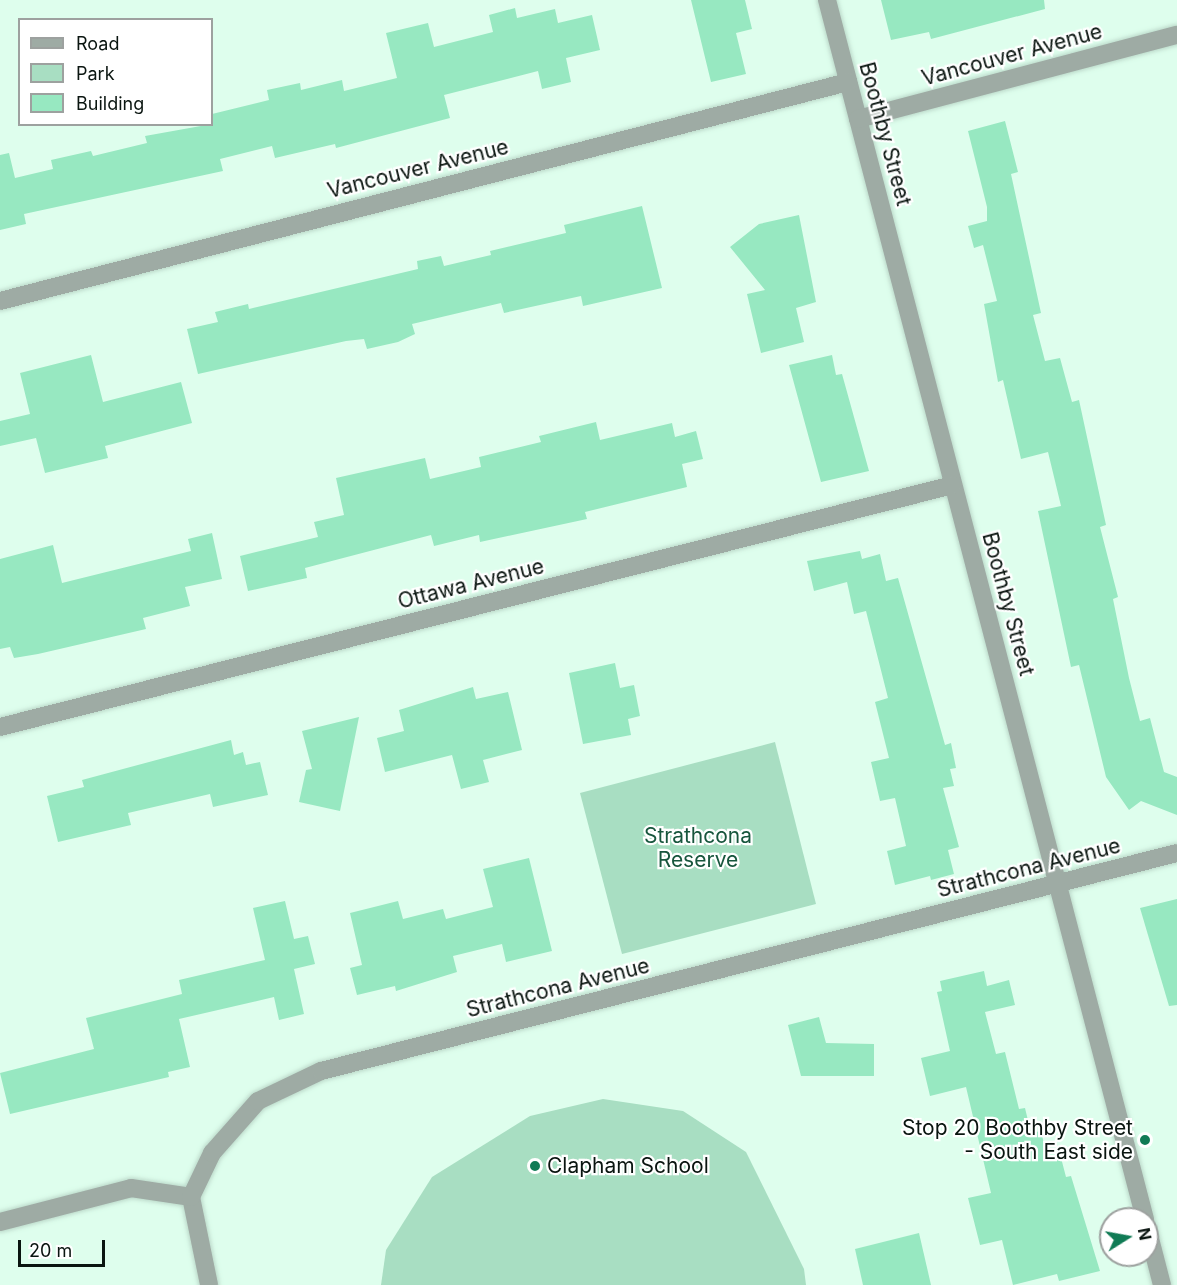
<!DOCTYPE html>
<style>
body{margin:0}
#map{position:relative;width:1177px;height:1285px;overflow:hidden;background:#defeed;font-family:Inter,sans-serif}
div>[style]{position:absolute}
.green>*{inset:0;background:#a8dec2}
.building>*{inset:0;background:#97e8c1}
.roads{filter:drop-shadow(0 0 2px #bcd9ca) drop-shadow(0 0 2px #bcd9ca)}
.minor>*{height:18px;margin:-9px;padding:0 9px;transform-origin:9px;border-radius:9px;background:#9eaba4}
.dots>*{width:16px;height:16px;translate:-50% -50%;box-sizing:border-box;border:3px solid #fff;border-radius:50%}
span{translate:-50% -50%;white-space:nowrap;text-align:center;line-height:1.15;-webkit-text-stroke:4.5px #fff;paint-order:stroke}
.street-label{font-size:21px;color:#0a1510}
.park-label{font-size:21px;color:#17563d}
.poi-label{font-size:21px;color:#0a1510}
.right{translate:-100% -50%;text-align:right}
.left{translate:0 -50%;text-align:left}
.legend{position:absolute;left:18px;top:18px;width:195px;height:108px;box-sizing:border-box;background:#fff;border:2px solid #9da19f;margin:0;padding:8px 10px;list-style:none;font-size:18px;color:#0a1510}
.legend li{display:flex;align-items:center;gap:12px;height:30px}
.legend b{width:30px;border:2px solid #9da19f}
.north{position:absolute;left:1099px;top:1207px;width:60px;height:60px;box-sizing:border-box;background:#fff;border:2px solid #9da19f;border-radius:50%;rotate:79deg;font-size:16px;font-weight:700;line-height:24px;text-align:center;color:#0a1510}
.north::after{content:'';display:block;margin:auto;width:21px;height:27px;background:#107b55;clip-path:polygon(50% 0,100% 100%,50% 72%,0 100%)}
.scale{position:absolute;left:18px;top:1240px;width:87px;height:27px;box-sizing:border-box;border:3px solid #0a1510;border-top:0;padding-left:8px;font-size:18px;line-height:21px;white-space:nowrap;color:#0a1510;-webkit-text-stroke:4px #fff;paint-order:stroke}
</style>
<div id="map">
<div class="green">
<div style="clip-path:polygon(775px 742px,816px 904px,622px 954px,580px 793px)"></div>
<div style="clip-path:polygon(603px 1099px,683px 1111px,746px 1152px,804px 1269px,806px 1285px,381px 1285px,386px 1250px,432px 1177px,530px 1116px)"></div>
</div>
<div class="building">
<div style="clip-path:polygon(691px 0,745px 0,752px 29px,736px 33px,746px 74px,711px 82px)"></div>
<div style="clip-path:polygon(881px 0,1044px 0,1045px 9px,931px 39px,929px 32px,891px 40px)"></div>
<div style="clip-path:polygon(515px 8px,517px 18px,555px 9px,558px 23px,592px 15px,600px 50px,566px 58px,571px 82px,542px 89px,538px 71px,444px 95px,450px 118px,336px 148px,335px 144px,275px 158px,272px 146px,220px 159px,223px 171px,24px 214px,26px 224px,0 230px,0 155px,9px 153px,15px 178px,53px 169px,51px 160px,91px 151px,93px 156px,147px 143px,145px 136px,212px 124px,212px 114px,269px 100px,267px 90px,300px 83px,301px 90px,342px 80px,344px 91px,397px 78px,386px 33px,428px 23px,434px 47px,493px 32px,489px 15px)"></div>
<div style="clip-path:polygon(1005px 121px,1018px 172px,1011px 174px,1041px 313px,1033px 315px,1045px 361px,1060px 358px,1072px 402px,1079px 400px,1106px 525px,1100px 527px,1118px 597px,1113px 599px,1129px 678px,1140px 721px,1150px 718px,1164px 772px,1177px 777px,1177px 815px,1141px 801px,1129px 810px,1106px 777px,1079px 665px,1071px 667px,1038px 511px,1061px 506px,1048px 452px,1021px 459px,1003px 380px,998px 382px,984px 304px,997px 301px,983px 245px,974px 248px,968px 226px,987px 221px,987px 207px,968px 131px)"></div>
<div style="clip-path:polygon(642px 206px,662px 288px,583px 306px,581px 296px,504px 313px,501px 303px,412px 324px,415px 334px,398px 342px,367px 349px,364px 339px,346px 341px,198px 374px,187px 329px,218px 322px,215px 312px,248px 304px,249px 309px,418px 269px,417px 261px,441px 256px,444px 266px,491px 255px,490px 251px,566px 233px,564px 225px)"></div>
<div style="clip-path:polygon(799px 215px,816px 302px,796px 308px,804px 342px,761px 353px,747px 294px,765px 290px,730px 247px,759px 224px)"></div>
<div style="clip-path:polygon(91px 355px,103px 402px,181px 382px,192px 423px,105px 446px,108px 458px,45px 473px,36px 438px,0 446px,0 421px,30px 414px,20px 373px)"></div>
<div style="clip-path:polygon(832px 355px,836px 375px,842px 374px,869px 471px,821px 482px,789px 365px)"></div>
<div style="clip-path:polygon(596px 422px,600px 440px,672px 423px,675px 437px,696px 431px,703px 459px,682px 464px,687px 487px,585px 512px,587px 519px,480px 542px,479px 535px,434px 546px,431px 535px,305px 568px,307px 578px,248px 591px,240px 556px,318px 537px,314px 522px,344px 515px,336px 478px,425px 458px,430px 479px,481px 467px,479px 457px,541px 442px,539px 436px)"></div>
<div style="clip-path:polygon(212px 533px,222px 579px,185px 587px,190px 606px,143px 618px,146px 629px,38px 654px,14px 658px,10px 647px,0 649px,0 559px,53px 545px,62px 583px,191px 551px,188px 539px)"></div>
<div style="clip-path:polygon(860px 551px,862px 559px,880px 554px,886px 581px,898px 578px,945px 745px,951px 743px,956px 768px,950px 769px,954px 786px,943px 788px,959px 847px,948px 850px,954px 874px,931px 880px,930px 876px,895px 885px,887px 851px,906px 846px,895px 798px,880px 801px,871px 762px,889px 758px,875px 702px,888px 698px,866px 611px,854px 614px,847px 582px,814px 591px,807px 561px)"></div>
<div style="clip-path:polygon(615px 663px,620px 688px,634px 685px,640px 716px,628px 719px,631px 735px,583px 744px,569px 673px)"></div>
<div style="clip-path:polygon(473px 687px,476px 699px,508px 692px,522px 750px,483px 760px,489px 782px,461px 789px,452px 755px,385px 772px,377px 738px,404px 731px,399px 710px)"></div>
<div style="clip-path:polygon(359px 717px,340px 811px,299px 802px,306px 770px,312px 769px,302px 731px)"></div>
<div style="clip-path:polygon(231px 740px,234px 755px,243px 752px,246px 765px,260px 762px,268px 795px,213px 807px,210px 794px,128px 813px,131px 825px,58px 842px,47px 796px,84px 787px,82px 780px)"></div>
<div style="clip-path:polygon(529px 858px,552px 951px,506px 962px,502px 944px,453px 956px,457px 972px,396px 991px,395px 986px,357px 995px,350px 968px,362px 965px,350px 913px,398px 901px,403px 919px,443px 909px,446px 919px,493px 907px,483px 869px)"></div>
<div style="clip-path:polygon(1177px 899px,1177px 1005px,1169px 1006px,1140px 908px)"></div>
<div style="clip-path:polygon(285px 901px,294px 939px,308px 936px,315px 964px,294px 969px,304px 1014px,279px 1020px,274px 997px,179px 1019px,190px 1067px,168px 1072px,169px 1077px,10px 1114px,0 1073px,94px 1049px,86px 1018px,182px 994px,179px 980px,265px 960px,253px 908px)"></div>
<div style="clip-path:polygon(984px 971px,987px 986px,1009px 980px,1015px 1005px,985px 1012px,996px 1054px,1005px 1052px,1019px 1109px,1025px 1108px,1031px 1133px,1041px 1131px,1047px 1157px,1060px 1154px,1066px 1177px,1071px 1176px,1100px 1271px,1059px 1281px,1057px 1274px,1013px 1285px,1002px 1240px,980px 1245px,968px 1198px,991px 1193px,966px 1087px,930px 1096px,921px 1058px,950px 1051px,937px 992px,942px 991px,940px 981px)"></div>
<div style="clip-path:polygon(819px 1017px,826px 1043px,874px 1044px,874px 1076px,801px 1076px,788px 1025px)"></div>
<div style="clip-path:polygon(919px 1233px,931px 1285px,863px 1285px,855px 1249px)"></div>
</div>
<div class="roads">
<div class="minor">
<div style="left:827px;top:0;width:1260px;rotate:75.38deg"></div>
<div style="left:858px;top:119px;width:330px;rotate:-14.8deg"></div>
<div style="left:0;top:301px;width:876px;rotate:-14.48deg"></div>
<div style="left:0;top:727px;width:983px;rotate:-14.25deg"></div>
<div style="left:191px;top:1197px;width:90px;rotate:78.4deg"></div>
<div style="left:0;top:1222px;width:135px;rotate:-14.5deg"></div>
<div style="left:131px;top:1188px;width:61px;rotate:8.5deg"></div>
<div style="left:191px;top:1197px;width:49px;rotate:-64.5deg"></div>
<div style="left:212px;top:1153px;width:69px;rotate:-48.5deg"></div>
<div style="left:258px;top:1101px;width:70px;rotate:-25.5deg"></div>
<div style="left:321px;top:1071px;width:883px;rotate:-14.29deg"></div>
<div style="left:1147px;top:1227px;width:60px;rotate:75.5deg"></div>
</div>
</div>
<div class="dots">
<div style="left:1145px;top:1140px;background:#107b55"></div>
<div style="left:535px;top:1166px;background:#107b55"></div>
</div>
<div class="street-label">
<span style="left:1012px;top:55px;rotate:-15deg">Vancouver Avenue</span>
<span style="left:885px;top:134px;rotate:75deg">Boothby Street</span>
<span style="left:418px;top:169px;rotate:-14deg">Vancouver Avenue</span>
<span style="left:471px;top:584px;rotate:-14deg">Ottawa Avenue</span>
<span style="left:1008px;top:604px;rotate:75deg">Boothby Street</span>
<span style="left:1029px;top:868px;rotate:-14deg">Strathcona Avenue</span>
<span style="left:558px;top:988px;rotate:-14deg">Strathcona Avenue</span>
</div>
<div class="park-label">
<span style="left:698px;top:848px">Strathcona<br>Reserve</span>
</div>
<div class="poi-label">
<span class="right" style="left:1133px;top:1140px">Stop 20 Boothby Street<br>- South East side</span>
<span class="left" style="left:547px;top:1166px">Clapham School</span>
</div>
<ul class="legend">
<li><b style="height:8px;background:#9eaba4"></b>Road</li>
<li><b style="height:16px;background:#a8dec2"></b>Park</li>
<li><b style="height:16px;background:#97e8c1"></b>Building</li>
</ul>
<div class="north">N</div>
<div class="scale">20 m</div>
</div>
